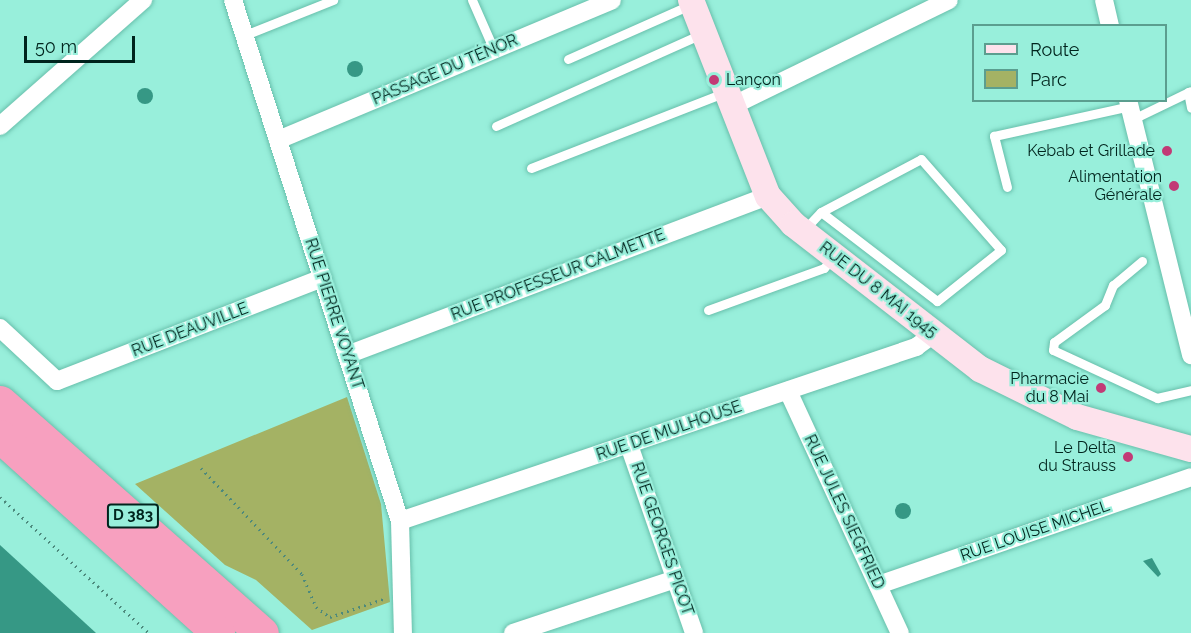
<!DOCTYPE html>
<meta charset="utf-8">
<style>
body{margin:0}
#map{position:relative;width:1191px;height:633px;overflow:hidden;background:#98efdb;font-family:Raleway,sans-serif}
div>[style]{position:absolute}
.green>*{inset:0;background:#a4b264}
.water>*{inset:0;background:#369885}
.round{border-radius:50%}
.path>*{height:3px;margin-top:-1.5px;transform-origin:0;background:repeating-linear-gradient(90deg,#4c897c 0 1.5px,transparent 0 6px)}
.roads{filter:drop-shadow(0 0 2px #68bfab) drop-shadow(0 0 2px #68bfab)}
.lane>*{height:9px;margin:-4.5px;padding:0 4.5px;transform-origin:4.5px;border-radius:4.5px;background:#fff}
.street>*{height:18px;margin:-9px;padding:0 9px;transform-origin:9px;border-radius:9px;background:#fff}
.secondary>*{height:26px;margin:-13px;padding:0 13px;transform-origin:13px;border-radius:13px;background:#fde2ec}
.highway>*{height:33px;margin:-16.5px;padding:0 16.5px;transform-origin:16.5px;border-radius:16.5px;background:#f7a0bf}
.dots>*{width:16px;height:16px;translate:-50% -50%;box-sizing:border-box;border:3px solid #98efdb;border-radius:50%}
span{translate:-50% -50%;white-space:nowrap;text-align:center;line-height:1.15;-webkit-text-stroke:4.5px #98efdb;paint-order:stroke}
.shield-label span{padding:2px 4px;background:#98efdb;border:2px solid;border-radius:4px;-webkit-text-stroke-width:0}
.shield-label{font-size:15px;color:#00241d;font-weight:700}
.street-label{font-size:16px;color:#00241d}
.poi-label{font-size:16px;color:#00241d}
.left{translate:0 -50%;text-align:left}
.right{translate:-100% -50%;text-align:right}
.legend{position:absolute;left:972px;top:24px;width:195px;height:78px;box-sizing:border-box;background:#98efdb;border:2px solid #5b9e8f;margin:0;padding:8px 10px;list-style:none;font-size:18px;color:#00241d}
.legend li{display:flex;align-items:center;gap:12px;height:30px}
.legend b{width:30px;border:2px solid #5b9e8f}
.scale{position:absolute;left:24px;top:36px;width:111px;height:27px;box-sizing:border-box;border:3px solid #00241d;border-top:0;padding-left:8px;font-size:18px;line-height:21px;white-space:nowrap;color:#00241d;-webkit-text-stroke:4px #98efdb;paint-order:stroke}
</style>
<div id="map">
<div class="green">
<div style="clip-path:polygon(347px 397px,381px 504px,390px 602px,312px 630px,256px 580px,225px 565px,135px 484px)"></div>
</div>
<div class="water">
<div class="round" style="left:347px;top:61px;width:16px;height:16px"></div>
<div class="round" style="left:137px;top:88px;width:16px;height:16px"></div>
<div class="round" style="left:895px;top:503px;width:16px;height:16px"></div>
<div style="clip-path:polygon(0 545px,96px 633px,0 633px)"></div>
<div style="clip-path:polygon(1152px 558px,1161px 574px,1158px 577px,1143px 561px)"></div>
</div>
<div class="path">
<div style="left:201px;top:468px;width:146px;rotate:46.4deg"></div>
<div style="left:302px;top:574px;width:36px;rotate:67deg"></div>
<div style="left:316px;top:607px;width:17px;rotate:36deg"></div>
<div style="left:330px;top:617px;width:59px;rotate:-18.7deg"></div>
<div style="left:0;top:497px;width:202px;rotate:42.4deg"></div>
</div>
<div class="roads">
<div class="lane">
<div style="left:472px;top:0;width:55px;rotate:66.3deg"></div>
<div style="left:245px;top:35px;width:95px;rotate:-21.7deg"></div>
<div style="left:568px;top:59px;width:133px;rotate:-23.9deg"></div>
<div style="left:1188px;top:92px;width:16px;rotate:79deg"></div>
<div style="left:1133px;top:119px;width:64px;rotate:-25.8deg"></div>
<div style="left:496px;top:126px;width:226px;rotate:-24.1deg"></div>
<div style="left:531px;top:168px;width:209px;rotate:-21.3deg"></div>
<div style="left:1007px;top:187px;width:53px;rotate:-104.3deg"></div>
<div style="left:994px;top:136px;width:139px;rotate:-12.4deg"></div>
<div style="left:803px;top:231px;width:26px;rotate:-47deg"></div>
<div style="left:821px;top:212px;width:113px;rotate:-27.9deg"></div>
<div style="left:921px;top:159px;width:121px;rotate:48.7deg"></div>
<div style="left:1001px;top:250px;width:82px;rotate:141.4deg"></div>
<div style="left:937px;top:301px;width:146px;rotate:-142.5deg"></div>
<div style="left:1142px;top:261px;width:38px;rotate:140deg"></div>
<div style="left:1113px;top:285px;width:22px;rotate:112deg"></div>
<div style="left:1105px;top:305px;width:63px;rotate:144deg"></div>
<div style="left:1054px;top:342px;width:8px;rotate:97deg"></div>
<div style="left:1053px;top:350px;width:115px;rotate:24.8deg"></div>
<div style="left:1157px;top:398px;width:35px;rotate:-13deg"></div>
<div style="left:708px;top:310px;width:123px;rotate:-19.9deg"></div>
<div style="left:824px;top:268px;width:13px;rotate:-51deg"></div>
</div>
<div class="street">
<div style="left:233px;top:0;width:547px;rotate:72.23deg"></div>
<div style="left:400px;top:521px;width:112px;rotate:88.5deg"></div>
<div style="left:1104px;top:0;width:27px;rotate:77deg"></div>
<div style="left:1128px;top:100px;width:263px;rotate:76.1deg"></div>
<div style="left:734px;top:105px;width:239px;rotate:-26deg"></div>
<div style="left:0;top:126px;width:191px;rotate:-41.4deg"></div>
<div style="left:278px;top:140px;width:362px;rotate:-22.7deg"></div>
<div style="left:0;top:328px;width:78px;rotate:42.9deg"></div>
<div style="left:57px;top:381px;width:285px;rotate:-21.2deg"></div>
<div style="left:347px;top:355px;width:450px;rotate:-20.7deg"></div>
<div style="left:788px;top:391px;width:267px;rotate:65.2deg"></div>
<div style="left:629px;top:445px;width:199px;rotate:70.9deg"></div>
<div style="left:400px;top:521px;width:545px;rotate:-18.63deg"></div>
<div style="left:916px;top:347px;width:22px;rotate:-36deg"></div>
<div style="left:878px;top:585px;width:331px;rotate:-19deg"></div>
<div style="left:513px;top:633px;width:171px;rotate:-18.4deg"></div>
</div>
<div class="secondary">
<div style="left:691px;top:0;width:211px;rotate:68.6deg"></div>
<div style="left:768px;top:196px;width:38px;rotate:48deg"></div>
<div style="left:793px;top:224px;width:237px;rotate:37.8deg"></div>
<div style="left:980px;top:369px;width:108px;rotate:26.3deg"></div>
<div style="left:1077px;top:417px;width:118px;rotate:15.7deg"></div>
</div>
<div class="highway">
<div style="left:0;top:402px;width:349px;rotate:41.4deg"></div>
<div style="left:0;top:436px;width:294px;rotate:42.1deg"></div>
</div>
</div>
<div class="dots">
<div style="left:714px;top:80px;background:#c23a76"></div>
<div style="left:1167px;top:151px;background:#c23a76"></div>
<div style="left:1174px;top:186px;background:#c23a76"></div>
<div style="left:1101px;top:388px;background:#c23a76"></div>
<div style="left:1128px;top:457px;background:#c23a76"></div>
</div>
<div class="shield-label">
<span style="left:133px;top:516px">D 383</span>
</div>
<div class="street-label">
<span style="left:445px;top:70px;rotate:-23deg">PASSAGE DU TÉNOR</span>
<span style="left:558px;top:275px;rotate:-21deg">RUE PROFESSEUR CALMETTE</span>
<span style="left:878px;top:290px;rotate:38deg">RUE DU 8 MAI 1945</span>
<span style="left:334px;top:314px;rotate:72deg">RUE PIERRE VOYANT</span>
<span style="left:190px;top:330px;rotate:-21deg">RUE DEAUVILLE</span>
<span style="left:669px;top:431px;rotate:-19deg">RUE DE MULHOUSE</span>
<span style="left:844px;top:512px;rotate:65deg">RUE JULES SIEGFRIED</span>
<span style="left:1035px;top:531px;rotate:-19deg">RUE LOUISE MICHEL</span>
<span style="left:662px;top:539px;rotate:71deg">RUE GEORGES PICOT</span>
</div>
<div class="poi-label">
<span class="left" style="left:726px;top:80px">Lançon</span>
<span class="right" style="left:1155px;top:151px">Kebab et Grillade</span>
<span class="right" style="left:1162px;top:186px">Alimentation<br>Générale</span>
<span class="right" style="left:1089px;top:388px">Pharmacie<br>du 8 Mai</span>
<span class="right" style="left:1116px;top:457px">Le Delta<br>du Strauss</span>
</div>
<ul class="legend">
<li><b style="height:8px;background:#fde2ec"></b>Route</li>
<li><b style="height:16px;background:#a4b264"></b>Parc</li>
</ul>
<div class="scale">50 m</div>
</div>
